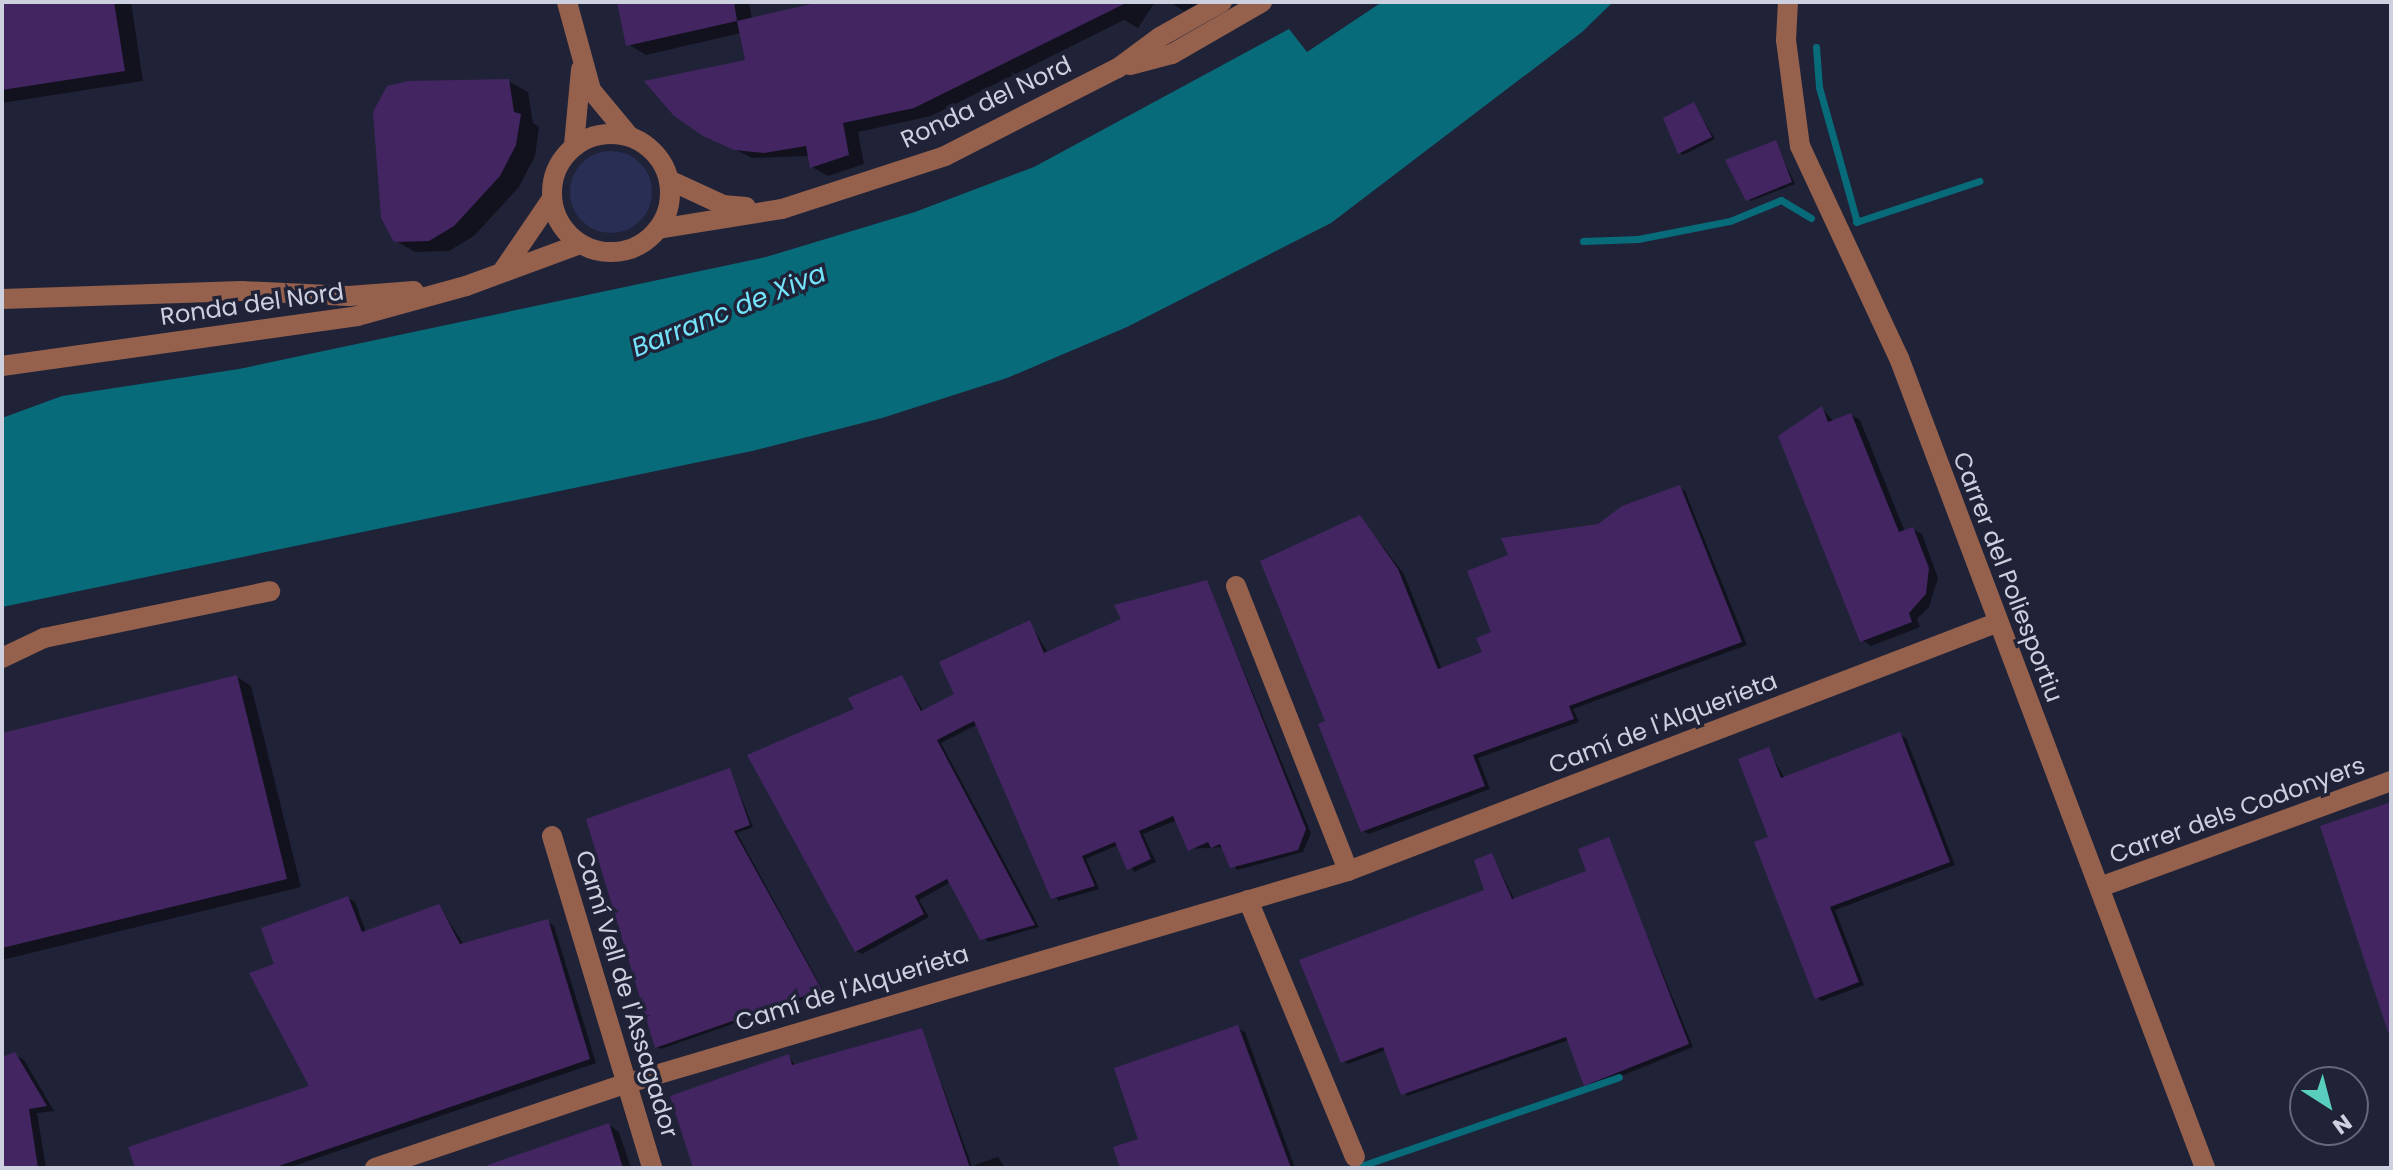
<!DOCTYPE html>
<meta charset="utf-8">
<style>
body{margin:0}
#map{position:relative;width:2393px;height:1170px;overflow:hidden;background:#202338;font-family:Poppins,sans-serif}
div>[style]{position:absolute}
.green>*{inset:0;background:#292e55}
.round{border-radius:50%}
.water>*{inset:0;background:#076b7a}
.shadow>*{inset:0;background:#0007}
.stream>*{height:7px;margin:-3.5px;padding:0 3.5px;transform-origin:3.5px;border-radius:3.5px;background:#076b7a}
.building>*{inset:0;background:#432561}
.minor>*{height:20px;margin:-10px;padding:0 10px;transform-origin:10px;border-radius:10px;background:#95614d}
.minor>.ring{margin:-10px;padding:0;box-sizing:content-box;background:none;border:20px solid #95614d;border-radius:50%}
span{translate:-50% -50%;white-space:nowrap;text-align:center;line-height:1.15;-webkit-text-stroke:7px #202338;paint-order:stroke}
.street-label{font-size:24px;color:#cdd0de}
.water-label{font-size:26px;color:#74e4fa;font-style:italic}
.frame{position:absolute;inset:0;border:4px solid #cdd0de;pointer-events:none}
.north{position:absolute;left:2289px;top:1066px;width:80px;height:80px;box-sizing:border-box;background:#202338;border:2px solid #65687a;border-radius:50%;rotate:144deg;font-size:22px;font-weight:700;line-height:32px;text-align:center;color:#cdd0de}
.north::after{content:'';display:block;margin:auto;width:28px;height:36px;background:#59cebe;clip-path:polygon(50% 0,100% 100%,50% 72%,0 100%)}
</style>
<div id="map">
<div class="green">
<div class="round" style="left:570px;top:151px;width:82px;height:82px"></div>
</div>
<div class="water">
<div style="clip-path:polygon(1382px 2px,1613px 2px,1582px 32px,1331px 223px,1127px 327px,1007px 378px,882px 418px,752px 451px,2px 607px,2px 418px,62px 396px,239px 369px,766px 257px,915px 212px,1034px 167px,1289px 29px,1307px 52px)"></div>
</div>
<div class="shadow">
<div style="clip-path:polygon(2px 2px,131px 2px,143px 81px,2px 103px)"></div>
<div style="clip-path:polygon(619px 2px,749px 2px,752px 20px,822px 2px,1155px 2px,1138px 28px,1124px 20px,931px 116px,858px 132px,864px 164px,828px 176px,812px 167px,810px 156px,752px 158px,704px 134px,747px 62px,741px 33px,646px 55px,628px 44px)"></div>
<div style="clip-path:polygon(1169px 2px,1201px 2px,1184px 11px)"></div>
<div style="clip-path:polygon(508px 81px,528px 92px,533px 123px,539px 127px,535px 156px,519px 187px,474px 236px,449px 251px,415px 252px,396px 241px)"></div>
<div style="clip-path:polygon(1694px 104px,1715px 139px,1683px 155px,1679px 152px)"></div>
<div style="clip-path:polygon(1775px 142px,1795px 184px,1751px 201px,1747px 199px)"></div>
<div style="clip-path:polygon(1822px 408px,1834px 422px,1851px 415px,1860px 420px,1905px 532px,1913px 529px,1922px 534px,1938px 578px,1929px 607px,1917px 619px,1920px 627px,1871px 646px,1862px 640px)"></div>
<div style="clip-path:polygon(1679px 487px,1685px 491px,1747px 645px,1573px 709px,1579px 722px,1478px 758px,1490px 789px,1369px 834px,1363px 831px,1328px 722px,1360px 517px,1404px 574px,1442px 670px,1484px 653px,1494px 634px,1599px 526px)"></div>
<div style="clip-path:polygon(1207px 582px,1311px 833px,1303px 852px,1237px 870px,1223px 847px,1190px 849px,1177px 820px,1143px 834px,1156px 862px,1134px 872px,1118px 845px,1086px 859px,1099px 889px,1058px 901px,978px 724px,941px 743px,1039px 927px,988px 942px,951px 882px,919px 900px,929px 917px,862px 954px,856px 951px,857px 710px,902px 677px,924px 712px,957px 695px,1030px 623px,1048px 653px)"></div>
<div style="clip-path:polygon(237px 677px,251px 686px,301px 887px,2px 960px,2px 735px)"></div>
<div style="clip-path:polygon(1900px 735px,1906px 738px,1955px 865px,1835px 910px,1864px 985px,1822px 1001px,1816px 997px,1770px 838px,1768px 749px,1785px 779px)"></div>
<div style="clip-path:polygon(730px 770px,753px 827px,737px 833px,824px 992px,661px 1049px,657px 1047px)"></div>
<div style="clip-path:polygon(1608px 840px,1693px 1047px,1591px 1088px,1569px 1040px,1407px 1096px,1386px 1050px,1348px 1064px,1343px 1061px,1487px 891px,1492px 855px,1515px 900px,1589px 872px)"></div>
<div style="clip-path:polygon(348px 898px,355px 902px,366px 932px,439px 906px,464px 945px,548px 922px,554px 926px,596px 1063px,288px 1168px,137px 1168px,312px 1087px,277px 965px)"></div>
<div style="clip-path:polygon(1238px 1028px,1245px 1032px,1295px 1168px,1122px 1168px)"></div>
<div style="clip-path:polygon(922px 1030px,972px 1166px,998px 1157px,1005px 1168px,694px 1168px,789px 1057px,796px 1066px)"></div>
<div style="clip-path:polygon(15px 1055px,24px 1060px,54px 1111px,37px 1113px,46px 1168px,2px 1168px,2px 1059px)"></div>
<div style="clip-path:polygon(609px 1125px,619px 1132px,631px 1168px,484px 1168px)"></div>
</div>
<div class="stream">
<div style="left:1816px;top:47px;width:40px;rotate:85.7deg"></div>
<div style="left:1819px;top:87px;width:140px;rotate:74.3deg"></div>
<div style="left:1856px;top:222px;width:130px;rotate:-18.4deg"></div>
<div style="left:1583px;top:241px;width:55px;rotate:-2.1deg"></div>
<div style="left:1638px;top:239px;width:94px;rotate:-11.1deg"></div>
<div style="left:1730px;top:221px;width:55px;rotate:-22.4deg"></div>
<div style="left:1781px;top:200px;width:35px;rotate:31deg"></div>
<div style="left:1355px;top:1168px;width:279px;rotate:-19deg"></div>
</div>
<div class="building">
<div style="clip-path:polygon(2px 2px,114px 2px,125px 71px,2px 90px)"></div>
<div style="clip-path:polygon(617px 2px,734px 2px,737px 21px,626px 46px)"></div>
<div style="clip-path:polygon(820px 2px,1128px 2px,914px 108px,843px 123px,849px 155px,810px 168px,806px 146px,764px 153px,734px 150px,703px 136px,674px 116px,644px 81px,745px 60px,737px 21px)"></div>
<div style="clip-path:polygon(509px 79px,514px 112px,521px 114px,516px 145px,500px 176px,454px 226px,429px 241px,394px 242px,381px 218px,373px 112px,387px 86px,408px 81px)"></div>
<div style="clip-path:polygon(1694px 102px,1712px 137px,1678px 154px,1663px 118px)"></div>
<div style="clip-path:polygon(1776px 140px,1792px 182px,1746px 201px,1725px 160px)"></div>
<div style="clip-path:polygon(1822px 406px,1828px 422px,1851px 413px,1899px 532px,1913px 527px,1929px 568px,1926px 594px,1909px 613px,1912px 622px,1860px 642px,1778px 436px)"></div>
<div style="clip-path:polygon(1680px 485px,1742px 642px,1569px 706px,1574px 719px,1473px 755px,1485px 786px,1361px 832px,1318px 724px,1325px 721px,1260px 561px,1360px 515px,1398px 569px,1438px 669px,1482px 652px,1476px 638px,1491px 632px,1467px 571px,1508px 555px,1501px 538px,1598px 524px,1622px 506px)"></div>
<div style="clip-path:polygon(1207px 580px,1306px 829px,1298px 850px,1230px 868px,1220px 844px,1211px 848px,1208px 842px,1188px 851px,1173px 816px,1139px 831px,1151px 859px,1127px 870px,1115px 842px,1082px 856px,1095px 886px,1051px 899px,974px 721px,937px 740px,1035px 925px,980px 940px,947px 879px,915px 896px,924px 914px,855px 952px,747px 755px,854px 709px,848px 698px,902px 675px,921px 711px,954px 694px,939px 662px,1030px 620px,1044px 653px,1121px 619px,1114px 605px)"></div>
<div style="clip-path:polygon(237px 675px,287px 879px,2px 948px,2px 733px)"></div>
<div style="clip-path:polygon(1900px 732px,1950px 862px,1830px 907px,1859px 982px,1815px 999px,1754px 842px,1768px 837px,1738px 759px,1769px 747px,1781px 778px)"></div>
<div style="clip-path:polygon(730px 768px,750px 825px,734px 831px,822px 990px,655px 1048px,586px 819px)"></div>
<div style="clip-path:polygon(2391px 802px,2391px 1031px,2388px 1032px,2320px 826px)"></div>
<div style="clip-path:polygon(1609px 837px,1689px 1044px,1584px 1086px,1566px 1037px,1401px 1095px,1383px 1047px,1341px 1063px,1299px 960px,1484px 890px,1474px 860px,1492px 853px,1512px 899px,1586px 871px,1578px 849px)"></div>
<div style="clip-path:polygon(348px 896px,362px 932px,439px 904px,460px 944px,548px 919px,590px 1059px,273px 1168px,135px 1168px,128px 1147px,309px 1086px,249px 973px,274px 964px,261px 928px)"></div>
<div style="clip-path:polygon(1238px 1025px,1291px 1168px,1120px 1168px,1113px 1147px,1138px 1139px,1114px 1068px)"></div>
<div style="clip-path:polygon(922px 1028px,970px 1168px,693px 1168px,670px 1096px,789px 1054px,792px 1065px)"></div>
<div style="clip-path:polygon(15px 1052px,47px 1106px,29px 1109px,38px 1168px,2px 1168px,2px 1057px)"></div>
<div style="clip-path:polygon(609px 1123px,623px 1168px,488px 1168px,488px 1165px)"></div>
</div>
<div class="minor">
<div style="left:567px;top:2px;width:91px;rotate:74.7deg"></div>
<div style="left:591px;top:90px;width:60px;rotate:50.4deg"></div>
<div style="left:1788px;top:2px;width:38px;rotate:93deg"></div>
<div style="left:1786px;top:40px;width:107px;rotate:82.5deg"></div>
<div style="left:1800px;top:146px;width:234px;rotate:65deg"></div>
<div style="left:1899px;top:358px;width:866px;rotate:69.3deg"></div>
<div style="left:1130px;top:65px;width:43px;rotate:-14.7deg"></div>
<div style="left:1172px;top:54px;width:104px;rotate:-30deg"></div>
<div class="ring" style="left:552px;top:134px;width:98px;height:98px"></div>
<div style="left:574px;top:145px;width:76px;rotate:-84.7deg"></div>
<div style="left:669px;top:180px;width:60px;rotate:24.8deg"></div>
<div style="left:723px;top:205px;width:23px;rotate:5deg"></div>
<div style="left:658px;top:229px;width:126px;rotate:-9.2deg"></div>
<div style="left:782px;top:209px;width:171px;rotate:-18deg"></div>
<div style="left:945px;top:156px;width:194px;rotate:-27deg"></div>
<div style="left:1118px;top:68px;width:52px;rotate:-36.4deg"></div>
<div style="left:1160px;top:37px;width:71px;rotate:-29.4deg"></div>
<div style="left:504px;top:269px;width:83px;rotate:-55.7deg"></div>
<div style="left:2px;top:299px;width:240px;rotate:-1.9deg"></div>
<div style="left:242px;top:291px;width:107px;rotate:2.7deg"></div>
<div style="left:349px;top:296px;width:65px;rotate:-4.4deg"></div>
<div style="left:2px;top:366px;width:359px;rotate:-8deg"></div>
<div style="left:357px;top:316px;width:113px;rotate:-15.4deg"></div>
<div style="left:466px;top:286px;width:121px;rotate:-20.2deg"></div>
<div style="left:1236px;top:586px;width:306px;rotate:68.5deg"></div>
<div style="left:2px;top:658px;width:47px;rotate:-25.5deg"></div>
<div style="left:44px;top:638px;width:231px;rotate:-11.7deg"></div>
<div style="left:552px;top:836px;width:347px;rotate:73.2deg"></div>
<div style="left:2100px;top:887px;width:310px;rotate:-20deg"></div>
<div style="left:1248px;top:900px;width:278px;rotate:67.4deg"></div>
<div style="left:375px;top:1168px;width:264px;rotate:-18.6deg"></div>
<div style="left:625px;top:1084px;width:754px;rotate:-16.42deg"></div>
<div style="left:1348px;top:871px;width:694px;rotate:-20.94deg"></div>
</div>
<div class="street-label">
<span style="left:986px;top:102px;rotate:-25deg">Ronda del Nord</span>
<span style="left:252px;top:304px;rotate:-8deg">Ronda del Nord</span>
<span style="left:2008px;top:577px;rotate:69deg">Carrer del Poliesportiu</span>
<span style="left:1663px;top:723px;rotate:-21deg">Camí de l'Alquerieta</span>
<span style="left:2237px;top:810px;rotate:-20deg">Carrer dels Codonyers</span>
<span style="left:852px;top:988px;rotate:-17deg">Camí de l'Alquerieta</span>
<span style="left:627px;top:994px;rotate:73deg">Camí Vell de l'Assagador</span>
</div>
<div class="water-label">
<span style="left:729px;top:311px;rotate:-22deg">Barranc de Xiva</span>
</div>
<div class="frame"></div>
<div class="north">N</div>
</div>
